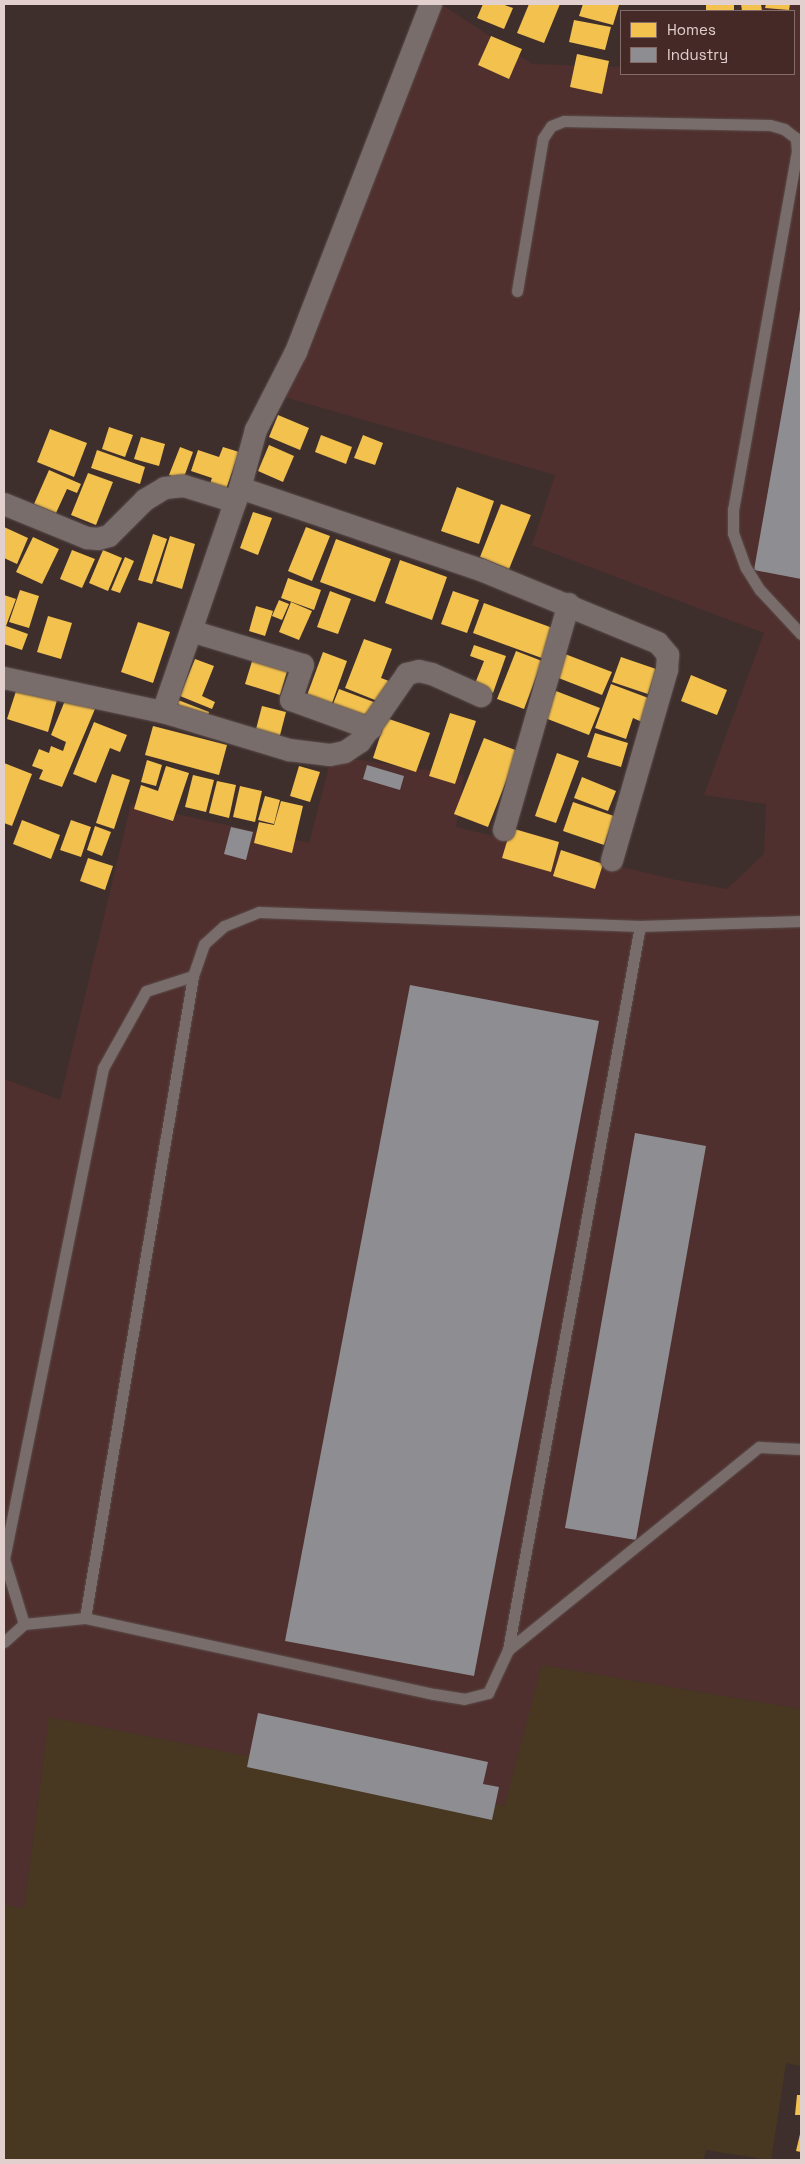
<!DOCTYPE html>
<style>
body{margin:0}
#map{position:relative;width:805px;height:2164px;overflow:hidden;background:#3e2f2d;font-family:"Space Grotesk",sans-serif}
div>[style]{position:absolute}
.built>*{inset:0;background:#50302e}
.green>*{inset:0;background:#483822}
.homes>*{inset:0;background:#f2c14e}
.industry>*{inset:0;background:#8d8d92}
.roads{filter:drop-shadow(0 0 1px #5a4d4b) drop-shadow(0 0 1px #5a4d4b)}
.service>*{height:11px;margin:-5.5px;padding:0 5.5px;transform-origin:5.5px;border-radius:5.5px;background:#796d6c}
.minor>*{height:22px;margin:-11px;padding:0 11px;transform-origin:11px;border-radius:11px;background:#796d6c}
span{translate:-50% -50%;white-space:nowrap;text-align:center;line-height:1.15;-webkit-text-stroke:5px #442927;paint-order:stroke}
.frame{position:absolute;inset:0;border:5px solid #e2d0ce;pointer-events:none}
.legend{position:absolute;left:620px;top:10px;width:175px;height:65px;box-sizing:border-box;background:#442927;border:1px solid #836c6a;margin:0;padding:6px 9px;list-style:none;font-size:15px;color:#e2d0ce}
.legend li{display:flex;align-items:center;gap:10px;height:25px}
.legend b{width:25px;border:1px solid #836c6a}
</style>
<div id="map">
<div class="built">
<div style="clip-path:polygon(441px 4px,532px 64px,621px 67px,621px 74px,794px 74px,794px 11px,754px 11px,768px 4px,801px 4px,801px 1709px,542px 1665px,504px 1806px,49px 1717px,24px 1908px,4px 1905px,4px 1079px,60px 1100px,131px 804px,309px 843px,332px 756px,464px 775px,456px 827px,672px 879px,727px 889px,764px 854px,766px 804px,704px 795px,764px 633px,532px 545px,555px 475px,281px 396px)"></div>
</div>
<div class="green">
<div style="clip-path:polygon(542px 1665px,801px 1709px,801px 2066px,786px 2063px,771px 2160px,706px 2150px,703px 2160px,4px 2160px,4px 1905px,24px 1908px,49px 1717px,504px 1806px)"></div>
</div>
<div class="homes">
<div style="clip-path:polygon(483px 4px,502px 4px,513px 8px,504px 29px,477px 18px)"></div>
<div style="clip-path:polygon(529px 4px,560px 4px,544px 43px,517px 33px)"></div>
<div style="clip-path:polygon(583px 4px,619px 5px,613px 25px,579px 16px)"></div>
<div style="clip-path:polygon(706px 4px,734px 4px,734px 11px,706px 11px)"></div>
<div style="clip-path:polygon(741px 4px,761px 4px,762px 11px,742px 11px)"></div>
<div style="clip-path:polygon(766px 4px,790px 4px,789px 10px,765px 8px)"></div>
<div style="clip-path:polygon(574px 20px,611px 27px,605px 50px,569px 42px)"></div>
<div style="clip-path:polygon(491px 36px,522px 49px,509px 79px,478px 65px)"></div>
<div style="clip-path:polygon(577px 54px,609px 61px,602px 94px,570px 87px)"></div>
<div style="clip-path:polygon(278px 415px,309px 428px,300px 450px,269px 437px)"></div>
<div style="clip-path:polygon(109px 427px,133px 435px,125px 457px,102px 449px)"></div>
<div style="clip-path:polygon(50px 429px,87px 443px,74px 477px,37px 462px)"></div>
<div style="clip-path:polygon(321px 435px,352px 447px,346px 464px,315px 452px)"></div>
<div style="clip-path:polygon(363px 435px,383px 443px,375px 465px,354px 458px)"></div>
<div style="clip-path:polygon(141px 437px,165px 444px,159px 466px,134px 459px)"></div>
<div style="clip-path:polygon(269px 445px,294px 456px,283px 482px,258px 471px)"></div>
<div style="clip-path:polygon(180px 447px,193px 452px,183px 480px,169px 475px)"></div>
<div style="clip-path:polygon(223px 447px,239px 452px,225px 492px,209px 486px,212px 478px,191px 471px,198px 450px,219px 457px)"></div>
<div style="clip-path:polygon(97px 450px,145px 467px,140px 484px,91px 468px)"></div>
<div style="clip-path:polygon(49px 470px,81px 484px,77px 493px,67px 489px,56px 513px,34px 504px)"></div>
<div style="clip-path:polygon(88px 473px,113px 482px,96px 525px,71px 515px)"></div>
<div style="clip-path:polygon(457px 487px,494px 501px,479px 544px,441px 531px)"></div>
<div style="clip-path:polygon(501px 504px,531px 515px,509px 569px,480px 557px)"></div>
<div style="clip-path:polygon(253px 512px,272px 518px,258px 555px,240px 548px)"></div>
<div style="clip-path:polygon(4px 527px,28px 538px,17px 564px,4px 558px)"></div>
<div style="clip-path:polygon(306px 527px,330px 536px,312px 581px,288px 571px)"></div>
<div style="clip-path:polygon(153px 534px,167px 539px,152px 584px,138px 580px)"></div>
<div style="clip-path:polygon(170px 536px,195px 544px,182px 589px,156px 581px)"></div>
<div style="clip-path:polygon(33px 537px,59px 549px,42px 584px,16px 572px)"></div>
<div style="clip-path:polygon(336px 539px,391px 559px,375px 602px,320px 582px)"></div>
<div style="clip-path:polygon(72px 550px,95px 559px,82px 588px,60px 579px)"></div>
<div style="clip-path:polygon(103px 550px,122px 558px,108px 591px,89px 583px)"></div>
<div style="clip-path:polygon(125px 557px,134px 561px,120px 593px,111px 590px)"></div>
<div style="clip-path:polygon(400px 560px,447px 577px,432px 620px,385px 603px)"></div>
<div style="clip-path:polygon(288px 578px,321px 590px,314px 610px,281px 598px)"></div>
<div style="clip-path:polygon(20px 590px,39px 596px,29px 628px,9px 622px)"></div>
<div style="clip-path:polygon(330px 591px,351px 599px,338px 634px,317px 627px)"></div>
<div style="clip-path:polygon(453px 591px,479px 600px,467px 633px,441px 624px)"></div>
<div style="clip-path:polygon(4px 595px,16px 599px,6px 626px,28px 634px,22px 650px,4px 644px)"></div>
<div style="clip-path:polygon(279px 600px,289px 604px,282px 620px,272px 616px)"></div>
<div style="clip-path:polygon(291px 602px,312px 611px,299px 640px,279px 632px)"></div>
<div style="clip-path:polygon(484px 603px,561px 631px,550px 661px,473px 633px)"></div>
<div style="clip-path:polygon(256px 606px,273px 611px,265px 636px,249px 631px)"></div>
<div style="clip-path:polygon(48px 616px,72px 623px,61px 659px,37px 652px)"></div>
<div style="clip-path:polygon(138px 622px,170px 632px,153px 683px,121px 672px)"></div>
<div style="clip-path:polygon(364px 639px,392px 649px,381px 678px,389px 681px,380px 702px,345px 688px)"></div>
<div style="clip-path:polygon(474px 645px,506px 656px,493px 693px,474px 686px,484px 661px,470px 656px)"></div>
<div style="clip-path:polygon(516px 651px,542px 661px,524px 709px,497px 699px)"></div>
<div style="clip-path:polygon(323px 652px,347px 661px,331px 706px,306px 698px)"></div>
<div style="clip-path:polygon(565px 654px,612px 672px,602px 695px,556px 677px)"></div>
<div style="clip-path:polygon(621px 657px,656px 669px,648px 694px,612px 682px)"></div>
<div style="clip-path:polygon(253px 658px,288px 668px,280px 695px,245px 684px)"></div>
<div style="clip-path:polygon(195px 659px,214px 666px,202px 696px,215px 702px,212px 709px,180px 696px)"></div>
<div style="clip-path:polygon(691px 675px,727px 690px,717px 715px,681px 701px)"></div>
<div style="clip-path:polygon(611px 684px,651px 699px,642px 722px,633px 718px,626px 739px,595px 728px)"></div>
<div style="clip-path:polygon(17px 688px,57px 700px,48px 732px,7px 719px)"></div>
<div style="clip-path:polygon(339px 689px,379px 704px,373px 719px,333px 704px)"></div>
<div style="clip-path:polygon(556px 691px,600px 708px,589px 735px,545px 718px)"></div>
<div style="clip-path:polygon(66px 698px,95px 709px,62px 787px,39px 779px,43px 770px,32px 766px,39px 749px,49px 753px,51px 746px,63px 751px,66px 742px,51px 735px)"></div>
<div style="clip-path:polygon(178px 700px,209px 712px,206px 722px,174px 710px)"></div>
<div style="clip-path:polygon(262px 706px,286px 712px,278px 743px,254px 737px)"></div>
<div style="clip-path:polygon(450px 713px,476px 721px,455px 784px,429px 776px)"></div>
<div style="clip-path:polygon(386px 718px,430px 733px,416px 772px,373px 758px)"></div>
<div style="clip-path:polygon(94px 722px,127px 735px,120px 752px,110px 748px,96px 783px,73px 774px)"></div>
<div style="clip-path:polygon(153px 726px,227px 745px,219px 775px,145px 755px)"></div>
<div style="clip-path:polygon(595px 733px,628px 743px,621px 767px,587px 757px)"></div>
<div style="clip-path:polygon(484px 738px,518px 751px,488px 827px,454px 814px)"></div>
<div style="clip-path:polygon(557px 753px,579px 761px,556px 823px,535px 816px)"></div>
<div style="clip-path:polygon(147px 760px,162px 765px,156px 786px,141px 782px)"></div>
<div style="clip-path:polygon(4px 763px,32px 774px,12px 826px,4px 823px)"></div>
<div style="clip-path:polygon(166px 766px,189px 773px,173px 821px,134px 809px,141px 785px,158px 791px)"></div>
<div style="clip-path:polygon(299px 766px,320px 772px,310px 802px,290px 796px)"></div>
<div style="clip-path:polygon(112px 774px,130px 780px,114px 829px,96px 823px)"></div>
<div style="clip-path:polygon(193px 775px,214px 780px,206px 812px,185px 807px)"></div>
<div style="clip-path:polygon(582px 777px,616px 791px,608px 811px,574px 798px)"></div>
<div style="clip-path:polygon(217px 781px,236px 785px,229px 818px,209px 813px)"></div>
<div style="clip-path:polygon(240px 786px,262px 791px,255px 822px,233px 817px)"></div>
<div style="clip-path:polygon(265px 796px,280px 800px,274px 824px,258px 820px)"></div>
<div style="clip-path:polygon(281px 801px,303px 806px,292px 853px,254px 843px,259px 822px,274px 825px)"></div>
<div style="clip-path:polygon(573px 802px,614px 816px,604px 845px,563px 831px)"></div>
<div style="clip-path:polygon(22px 820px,60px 835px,51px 859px,13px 844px)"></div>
<div style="clip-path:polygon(71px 820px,91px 827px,81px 857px,60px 850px)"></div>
<div style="clip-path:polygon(95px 826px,111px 832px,102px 856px,87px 850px)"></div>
<div style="clip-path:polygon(511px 828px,559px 842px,551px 872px,502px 858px)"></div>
<div style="clip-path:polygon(561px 850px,603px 864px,595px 889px,553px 876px)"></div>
<div style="clip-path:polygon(88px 858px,113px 866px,105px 890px,80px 881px)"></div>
<div style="clip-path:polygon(797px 2095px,801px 2095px,801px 2115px,795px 2115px)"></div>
<div style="clip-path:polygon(801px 2130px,801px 2152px,796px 2151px)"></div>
</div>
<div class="industry">
<div style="clip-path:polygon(800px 310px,801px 310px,801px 579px,754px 570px)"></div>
<div style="clip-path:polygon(367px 765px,404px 776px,400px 790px,363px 779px)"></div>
<div style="clip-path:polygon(231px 827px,253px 832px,246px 860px,224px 854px)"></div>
<div style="clip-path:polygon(410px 985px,599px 1021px,474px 1676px,285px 1641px)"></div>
<div style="clip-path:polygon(635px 1133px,706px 1146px,636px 1540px,565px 1528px)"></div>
<div style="clip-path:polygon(258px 1713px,488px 1762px,483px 1784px,499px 1787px,492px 1820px,247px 1767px)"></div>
</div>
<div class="roads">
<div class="service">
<div style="left:517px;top:291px;width:155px;rotate:-80.4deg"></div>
<div style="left:543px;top:138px;width:14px;rotate:-56deg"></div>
<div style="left:551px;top:126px;width:14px;rotate:-21deg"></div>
<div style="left:564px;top:121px;width:206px;rotate:1.1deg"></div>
<div style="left:770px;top:125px;width:15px;rotate:16deg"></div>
<div style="left:784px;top:129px;width:15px;rotate:37deg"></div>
<div style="left:796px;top:138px;width:13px;rotate:86deg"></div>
<div style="left:797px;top:151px;width:364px;rotate:100.1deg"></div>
<div style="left:733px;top:509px;width:24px;rotate:90deg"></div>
<div style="left:733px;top:533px;width:37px;rotate:70deg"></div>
<div style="left:746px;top:568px;width:26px;rotate:58deg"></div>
<div style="left:760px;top:590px;width:60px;rotate:47deg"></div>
<div style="left:85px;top:1618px;width:651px;rotate:-80.45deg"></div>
<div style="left:193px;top:976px;width:34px;rotate:-71deg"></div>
<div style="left:204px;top:944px;width:27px;rotate:-42deg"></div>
<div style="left:224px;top:926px;width:38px;rotate:-22deg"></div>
<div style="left:259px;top:912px;width:381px;rotate:2.1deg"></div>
<div style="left:640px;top:926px;width:161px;rotate:-1.8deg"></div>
<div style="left:24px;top:1624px;width:68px;rotate:-107.1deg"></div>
<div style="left:4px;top:1559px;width:501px;rotate:-78.6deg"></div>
<div style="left:103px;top:1068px;width:88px;rotate:-60.8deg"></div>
<div style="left:146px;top:991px;width:49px;rotate:-17.7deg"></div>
<div style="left:4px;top:1642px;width:27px;rotate:-42deg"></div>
<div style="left:24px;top:1624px;width:61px;rotate:-5.6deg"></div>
<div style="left:85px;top:1618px;width:357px;rotate:12.3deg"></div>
<div style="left:434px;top:1694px;width:30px;rotate:9deg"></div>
<div style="left:464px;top:1699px;width:25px;rotate:-14deg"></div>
<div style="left:488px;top:1693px;width:47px;rotate:-65.1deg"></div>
<div style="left:508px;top:1650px;width:736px;rotate:-79.67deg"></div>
<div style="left:508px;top:1650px;width:323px;rotate:-39deg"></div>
<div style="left:759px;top:1447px;width:42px;rotate:2.7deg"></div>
</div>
<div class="minor">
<div style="left:240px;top:488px;width:255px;rotate:18.8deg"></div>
<div style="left:481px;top:570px;width:191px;rotate:22.4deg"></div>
<div style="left:658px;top:643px;width:16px;rotate:50deg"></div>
<div style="left:668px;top:655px;width:15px;rotate:94deg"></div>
<div style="left:667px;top:670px;width:198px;rotate:106.1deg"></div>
<div style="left:4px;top:504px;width:90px;rotate:22.3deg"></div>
<div style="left:87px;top:538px;width:11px;rotate:5deg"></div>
<div style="left:98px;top:539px;width:11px;rotate:-15deg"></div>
<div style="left:109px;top:536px;width:51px;rotate:-45deg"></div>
<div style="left:145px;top:500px;width:23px;rotate:-31deg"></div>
<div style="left:165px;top:488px;width:19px;rotate:-6deg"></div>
<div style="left:184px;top:486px;width:54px;rotate:17.1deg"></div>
<div style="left:191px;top:631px;width:117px;rotate:16.9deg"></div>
<div style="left:303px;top:665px;width:37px;rotate:109deg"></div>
<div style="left:291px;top:700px;width:85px;rotate:19.9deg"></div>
<div style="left:4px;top:678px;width:163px;rotate:12.1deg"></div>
<div style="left:163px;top:712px;width:132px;rotate:16.8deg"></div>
<div style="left:289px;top:750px;width:41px;rotate:7deg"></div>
<div style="left:330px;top:755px;width:15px;rotate:-11deg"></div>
<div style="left:345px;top:752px;width:18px;rotate:-34deg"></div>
<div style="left:360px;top:742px;width:83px;rotate:-55.3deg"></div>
<div style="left:407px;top:674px;width:12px;rotate:-14deg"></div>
<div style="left:419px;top:671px;width:13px;rotate:13deg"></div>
<div style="left:432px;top:674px;width:54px;rotate:24.2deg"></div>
<div style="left:163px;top:712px;width:237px;rotate:-71deg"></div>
<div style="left:240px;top:488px;width:60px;rotate:-74.6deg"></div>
<div style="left:256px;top:430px;width:88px;rotate:-62.9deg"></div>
<div style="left:296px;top:352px;width:373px;rotate:-68.8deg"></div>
<div style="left:504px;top:830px;width:235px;rotate:-74deg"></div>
</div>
</div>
<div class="frame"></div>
<ul class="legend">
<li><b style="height:14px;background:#f2c14e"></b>Homes</li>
<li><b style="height:14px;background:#8d8d92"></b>Industry</li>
</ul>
</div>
